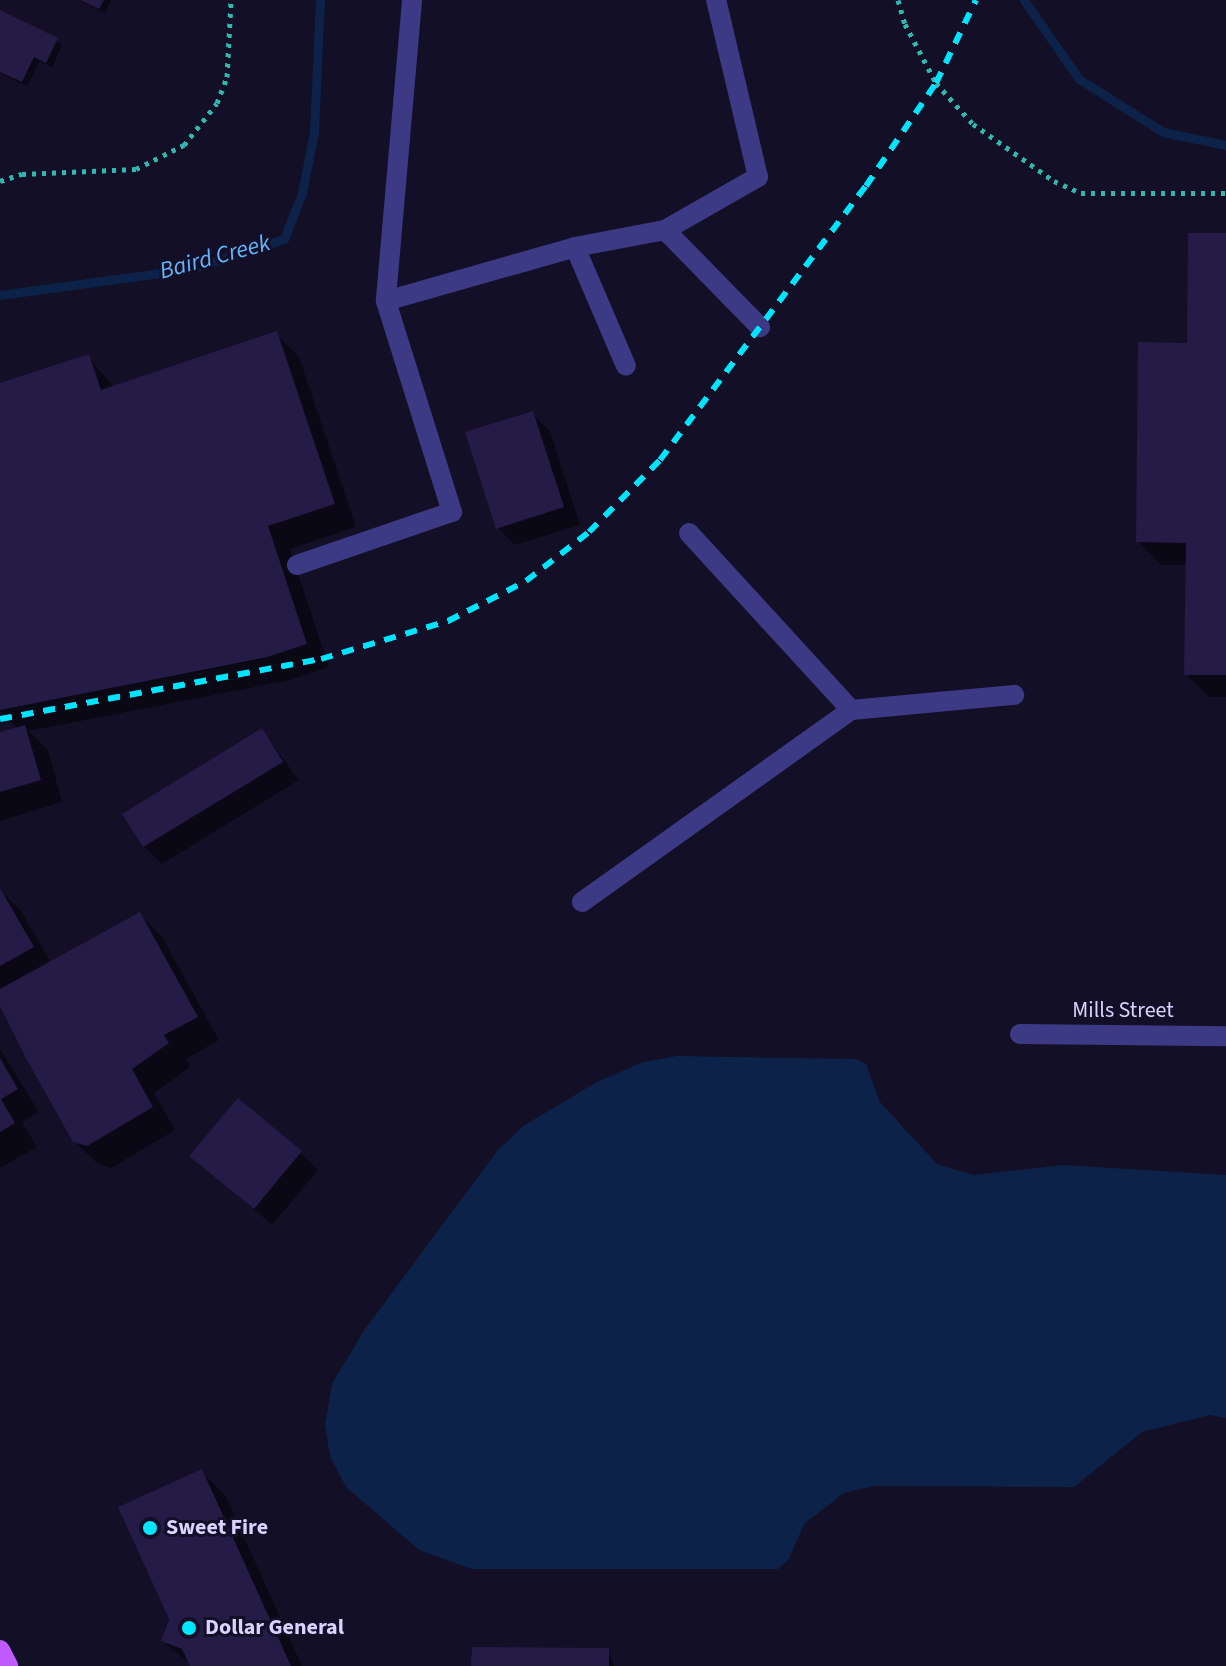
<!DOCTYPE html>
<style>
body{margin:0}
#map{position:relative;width:1226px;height:1666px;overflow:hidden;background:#130f26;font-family:"Source Sans 3",sans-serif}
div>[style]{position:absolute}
.water>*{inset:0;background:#0c2248}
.shadow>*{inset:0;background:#0007}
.stream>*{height:9px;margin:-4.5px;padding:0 4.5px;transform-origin:4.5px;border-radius:4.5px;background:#0c2248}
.building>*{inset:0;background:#241b47}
.path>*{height:5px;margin-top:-2.5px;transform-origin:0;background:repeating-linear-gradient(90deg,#2fb8b0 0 4px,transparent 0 10px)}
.minor>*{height:20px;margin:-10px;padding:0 10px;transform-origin:10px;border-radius:10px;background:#3d3a85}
.major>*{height:20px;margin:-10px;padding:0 10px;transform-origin:10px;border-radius:10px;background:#c25bff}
.rail>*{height:6px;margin-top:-3px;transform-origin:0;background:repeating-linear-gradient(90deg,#00e5ff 0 12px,transparent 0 22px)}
.dots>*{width:22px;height:22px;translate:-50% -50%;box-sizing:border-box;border:4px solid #130f26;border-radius:50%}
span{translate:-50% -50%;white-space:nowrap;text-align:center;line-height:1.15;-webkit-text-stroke:6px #130f26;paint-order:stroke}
.street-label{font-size:22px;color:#d9d4ff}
.poi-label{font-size:22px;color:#d9d4ff;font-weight:700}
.left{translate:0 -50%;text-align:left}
.water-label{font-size:24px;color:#62b6ff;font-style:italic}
</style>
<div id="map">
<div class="water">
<div style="clip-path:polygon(677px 1056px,855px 1059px,866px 1064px,880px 1102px,937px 1164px,973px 1175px,1063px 1165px,1226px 1175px,1226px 1418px,1210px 1415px,1142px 1432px,1074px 1487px,874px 1486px,844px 1493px,804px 1524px,789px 1559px,778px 1569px,472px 1569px,419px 1550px,346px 1487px,330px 1456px,325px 1425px,332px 1384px,365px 1329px,498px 1150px,523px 1126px,597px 1082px,643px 1062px)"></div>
</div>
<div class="shadow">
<div style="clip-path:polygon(78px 0,111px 0,105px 13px)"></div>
<div style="clip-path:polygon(0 12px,62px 45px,52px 67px,40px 61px,27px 86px,0 73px)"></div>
<div style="clip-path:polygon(1226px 235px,1226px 697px,1209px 697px,1186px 674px,1187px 565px,1161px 565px,1138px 541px,1189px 345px)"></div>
<div style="clip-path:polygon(276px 334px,299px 357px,356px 527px,290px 549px,329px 667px,290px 680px,29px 731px,48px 750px,62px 802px,0 821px,0 735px,18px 729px,0 711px,0 385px,88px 356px,114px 388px)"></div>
<div style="clip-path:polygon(532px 413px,550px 431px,580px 525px,515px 545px,498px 528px)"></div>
<div style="clip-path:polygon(262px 731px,299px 780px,162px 864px,144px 846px)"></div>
<div style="clip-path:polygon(0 890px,21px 911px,51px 963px,139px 914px,162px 937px,219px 1040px,186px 1059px,190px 1067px,154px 1093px,175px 1130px,111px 1168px,98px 1164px,74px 1141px,0 1003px)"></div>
<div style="clip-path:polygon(0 1049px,39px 1112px,22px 1122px,37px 1147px,0 1168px)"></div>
<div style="clip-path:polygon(300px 1152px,318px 1170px,272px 1225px,192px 1156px)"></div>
<div style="clip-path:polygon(202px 1472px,225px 1495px,302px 1666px,192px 1666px,163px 1641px)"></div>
<div style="clip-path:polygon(608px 1650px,614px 1666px,473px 1666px)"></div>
</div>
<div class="stream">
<div style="left:1024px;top:0;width:96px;rotate:55.2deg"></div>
<div style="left:1079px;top:79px;width:99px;rotate:32.2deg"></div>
<div style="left:1163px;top:132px;width:64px;rotate:11.7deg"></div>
<div style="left:0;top:295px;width:193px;rotate:-7.8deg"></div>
<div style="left:191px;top:269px;width:98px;rotate:-17.9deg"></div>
<div style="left:284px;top:239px;width:49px;rotate:-68.6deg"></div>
<div style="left:302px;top:193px;width:62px;rotate:-78.9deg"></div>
<div style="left:314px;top:132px;width:132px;rotate:-87.4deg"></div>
</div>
<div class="building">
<div style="clip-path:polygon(80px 0,104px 0,99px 9px)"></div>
<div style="clip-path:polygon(0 10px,58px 38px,46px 63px,34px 57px,22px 82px,0 72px)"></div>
<div style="clip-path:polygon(1188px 233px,1226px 233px,1226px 675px,1184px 675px,1186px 543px,1136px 542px,1138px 342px,1187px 343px)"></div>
<div style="clip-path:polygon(277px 331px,335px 504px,268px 526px,307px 644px,267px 657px,0 710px,0 383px,89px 354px,101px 390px)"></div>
<div style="clip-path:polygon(533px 411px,564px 507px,496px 529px,465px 432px)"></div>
<div style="clip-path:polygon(25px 725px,41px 780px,0 792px,0 732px)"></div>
<div style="clip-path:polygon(262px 728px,283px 762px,143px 847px,122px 814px)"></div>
<div style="clip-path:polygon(0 888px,34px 947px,0 966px)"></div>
<div style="clip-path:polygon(140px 912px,198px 1017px,164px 1035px,169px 1043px,132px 1069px,153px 1107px,87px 1146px,73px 1142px,26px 1058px,0 1006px,0 989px)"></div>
<div style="clip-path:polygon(0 1058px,18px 1089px,1px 1099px,15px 1123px,0 1132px)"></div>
<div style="clip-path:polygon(238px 1098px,302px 1151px,254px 1209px,189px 1156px)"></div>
<div style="clip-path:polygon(202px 1469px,291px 1666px,190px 1666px,182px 1649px,161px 1641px,169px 1619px,118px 1507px)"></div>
<div style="clip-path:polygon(472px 1647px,609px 1648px,609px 1666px,471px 1666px)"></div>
</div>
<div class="path">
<div style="left:898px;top:0;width:25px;rotate:74deg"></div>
<div style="left:905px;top:24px;width:67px;rotate:62.3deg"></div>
<div style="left:936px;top:83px;width:55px;rotate:47.9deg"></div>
<div style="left:973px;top:124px;width:99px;rotate:35.1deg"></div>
<div style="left:1054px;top:181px;width:30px;rotate:24deg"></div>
<div style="left:1081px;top:193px;width:145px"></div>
<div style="left:0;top:181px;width:23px;rotate:-18deg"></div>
<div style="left:22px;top:174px;width:114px;rotate:-2.5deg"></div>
<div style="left:136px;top:169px;width:54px;rotate:-26.6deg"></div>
<div style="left:184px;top:145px;width:53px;rotate:-51.8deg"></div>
<div style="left:217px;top:103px;width:28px;rotate:-69deg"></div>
<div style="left:227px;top:77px;width:77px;rotate:-87deg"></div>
</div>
<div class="minor">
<div style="left:412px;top:1px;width:301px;rotate:95deg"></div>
<div style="left:386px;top:301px;width:197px;rotate:-15.9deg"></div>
<div style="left:575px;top:247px;width:92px;rotate:-10.7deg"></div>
<div style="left:665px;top:230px;width:107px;rotate:-29.7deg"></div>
<div style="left:758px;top:177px;width:182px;rotate:-103.3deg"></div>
<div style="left:665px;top:230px;width:136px;rotate:45.6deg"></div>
<div style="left:575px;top:247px;width:129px;rotate:66.8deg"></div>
<div style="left:689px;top:533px;width:240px;rotate:47.5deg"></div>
<div style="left:851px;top:710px;width:164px;rotate:-5.3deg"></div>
<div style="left:297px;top:565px;width:164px;rotate:-18.9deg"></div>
<div style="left:452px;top:512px;width:221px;rotate:-107.4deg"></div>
<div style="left:582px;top:902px;width:330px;rotate:-35.5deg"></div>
<div style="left:1020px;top:1034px;width:206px;rotate:0.6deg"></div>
</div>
<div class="major">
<div style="left:0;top:1650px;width:18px;rotate:63deg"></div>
</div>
<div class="rail">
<div style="left:0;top:719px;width:327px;rotate:-10.6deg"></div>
<div style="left:321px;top:659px;width:133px;rotate:-16.7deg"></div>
<div style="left:448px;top:621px;width:88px;rotate:-27.1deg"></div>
<div style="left:526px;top:581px;width:80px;rotate:-37.9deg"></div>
<div style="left:589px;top:532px;width:101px;rotate:-45.4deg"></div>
<div style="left:660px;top:460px;width:343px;rotate:-53.1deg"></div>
<div style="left:866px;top:186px;width:125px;rotate:-55.8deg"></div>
<div style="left:936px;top:83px;width:92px;rotate:-64.3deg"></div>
</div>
<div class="dots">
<div style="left:150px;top:1528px;background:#00e5ff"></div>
<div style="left:189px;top:1628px;background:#00e5ff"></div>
</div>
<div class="street-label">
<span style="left:1123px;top:1011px">Mills Street</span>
</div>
<div class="poi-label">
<span class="left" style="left:166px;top:1528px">Sweet Fire</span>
<span class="left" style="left:205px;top:1628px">Dollar General</span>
</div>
<div class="water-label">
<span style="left:215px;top:257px;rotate:-15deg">Baird Creek</span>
</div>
</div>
